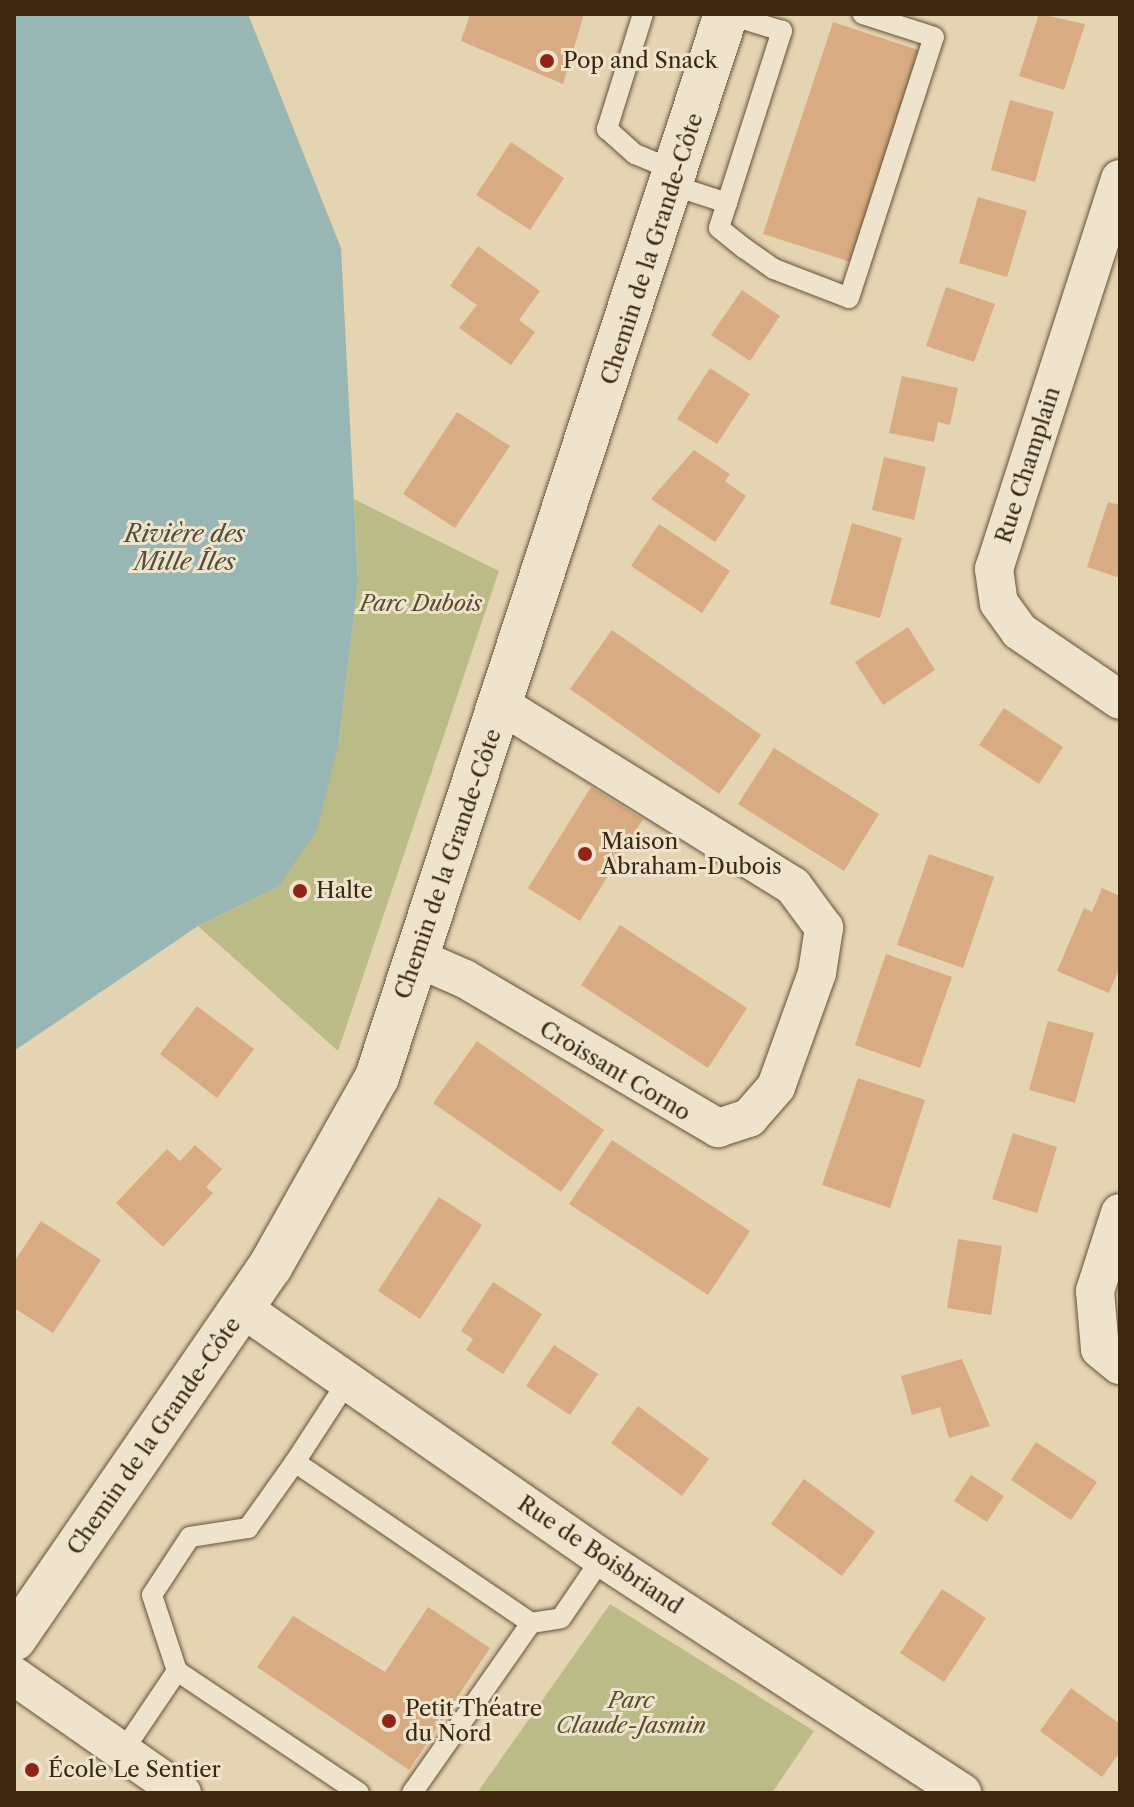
<!DOCTYPE html>
<meta charset="utf-8">
<style>
body{margin:0}
#map{position:relative;width:1134px;height:1807px;overflow:hidden;background:#e5d4b1;font-family:"Libre Caslon Text",serif}
div>[style]{position:absolute}
.green>*{inset:0;background:#bbbb87}
.water>*{inset:0;background:#98b7b4}
.building>*{inset:0;background:#d9ab82}
.roads{filter:drop-shadow(0 0 2px #675237) drop-shadow(0 0 2px #675237)}
.service>*{height:20px;margin:-10px;padding:0 10px;transform-origin:10px;border-radius:10px;background:#eee3cc}
.minor>*{height:38px;margin:-19px;padding:0 19px;transform-origin:19px;border-radius:19px;background:#eee3cc}
.secondary>*{height:44px;margin:-22px;padding:0 22px;transform-origin:22px;border-radius:22px;background:#eee3cc}
.dots>*{width:22px;height:22px;translate:-50% -50%;box-sizing:border-box;border:4px solid #eee3cc;border-radius:50%}
span{translate:-50% -50%;white-space:nowrap;text-align:center;line-height:1.15;-webkit-text-stroke:6px #eee3cc;paint-order:stroke}
.poi-label{font-size:22px;color:#3d270e}
.left{translate:0 -50%;text-align:left}
.street-label{font-size:22px;color:#3d270e}
.park-label{font-size:22px;color:#5c4c2c;font-style:italic}
.water-label{font-size:24px;color:#544b38;font-style:italic}
.frame{position:absolute;inset:0;border:16px solid #3d270e;pointer-events:none}
</style>
<div id="map">
<div class="green">
<div style="clip-path:polygon(354px 499px,499px 571px,338px 1051px,198px 926px,278px 887px,339px 742px,358px 581px)"></div>
<div style="clip-path:polygon(610px 1604px,814px 1731px,772px 1793px,477px 1793px)"></div>
</div>
<div class="water">
<div style="clip-path:polygon(14px 14px,248px 14px,341px 248px,358px 581px,339px 742px,317px 830px,278px 887px,198px 926px,14px 1051px)"></div>
</div>
<div class="building">
<div style="clip-path:polygon(470px 14px,584px 14px,563px 84px,461px 41px)"></div>
<div style="clip-path:polygon(1039px 14px,1085px 24px,1064px 90px,1019px 76px)"></div>
<div style="clip-path:polygon(833px 22px,924px 52px,854px 263px,763px 234px)"></div>
<div style="clip-path:polygon(1010px 100px,1054px 112px,1035px 182px,991px 170px)"></div>
<div style="clip-path:polygon(511px 142px,564px 178px,530px 230px,476px 195px)"></div>
<div style="clip-path:polygon(978px 197px,1027px 211px,1007px 277px,959px 263px)"></div>
<div style="clip-path:polygon(478px 246px,540px 291px,519px 320px,535px 332px,511px 365px,459px 328px,477px 305px,450px 286px)"></div>
<div style="clip-path:polygon(946px 287px,995px 304px,974px 362px,926px 346px)"></div>
<div style="clip-path:polygon(742px 290px,780px 316px,750px 361px,711px 335px)"></div>
<div style="clip-path:polygon(710px 368px,750px 394px,717px 444px,677px 419px)"></div>
<div style="clip-path:polygon(902px 376px,958px 388px,950px 425px,938px 422px,934px 442px,889px 433px)"></div>
<div style="clip-path:polygon(457px 412px,510px 446px,455px 528px,403px 494px)"></div>
<div style="clip-path:polygon(694px 450px,730px 474px,725px 481px,746px 496px,715px 542px,651px 499px)"></div>
<div style="clip-path:polygon(884px 457px,926px 467px,914px 520px,872px 510px)"></div>
<div style="clip-path:polygon(1108px 502px,1120px 505px,1120px 578px,1087px 567px)"></div>
<div style="clip-path:polygon(852px 523px,902px 538px,880px 618px,830px 604px)"></div>
<div style="clip-path:polygon(659px 524px,730px 571px,702px 613px,631px 566px)"></div>
<div style="clip-path:polygon(908px 627px,935px 670px,883px 705px,855px 662px)"></div>
<div style="clip-path:polygon(612px 630px,761px 735px,719px 794px,570px 689px)"></div>
<div style="clip-path:polygon(1004px 708px,1063px 747px,1039px 784px,979px 745px)"></div>
<div style="clip-path:polygon(774px 748px,879px 814px,844px 871px,738px 804px)"></div>
<div style="clip-path:polygon(591px 787px,643px 819px,580px 921px,528px 888px)"></div>
<div style="clip-path:polygon(929px 854px,994px 877px,963px 968px,897px 945px)"></div>
<div style="clip-path:polygon(1102px 888px,1120px 896px,1120px 967px,1109px 993px,1057px 971px,1084px 908px,1092px 912px)"></div>
<div style="clip-path:polygon(620px 925px,747px 1008px,708px 1068px,581px 985px)"></div>
<div style="clip-path:polygon(886px 954px,952px 977px,920px 1068px,855px 1045px)"></div>
<div style="clip-path:polygon(197px 1006px,254px 1049px,217px 1098px,160px 1054px)"></div>
<div style="clip-path:polygon(1048px 1021px,1094px 1033px,1075px 1103px,1029px 1090px)"></div>
<div style="clip-path:polygon(477px 1041px,604px 1130px,561px 1192px,433px 1103px)"></div>
<div style="clip-path:polygon(858px 1078px,925px 1100px,890px 1208px,822px 1185px)"></div>
<div style="clip-path:polygon(1013px 1133px,1057px 1147px,1037px 1213px,992px 1199px)"></div>
<div style="clip-path:polygon(612px 1140px,750px 1231px,708px 1295px,569px 1204px)"></div>
<div style="clip-path:polygon(195px 1145px,222px 1169px,206px 1187px,213px 1193px,163px 1247px,116px 1203px,167px 1149px,180px 1161px)"></div>
<div style="clip-path:polygon(439px 1197px,482px 1225px,420px 1319px,378px 1291px)"></div>
<div style="clip-path:polygon(41px 1221px,101px 1260px,53px 1333px,14px 1308px,14px 1262px)"></div>
<div style="clip-path:polygon(958px 1239px,1002px 1246px,991px 1315px,947px 1308px)"></div>
<div style="clip-path:polygon(493px 1282px,542px 1314px,503px 1374px,466px 1350px,473px 1339px,461px 1331px)"></div>
<div style="clip-path:polygon(554px 1345px,598px 1374px,570px 1415px,526px 1386px)"></div>
<div style="clip-path:polygon(962px 1359px,990px 1426px,949px 1438px,940px 1407px,912px 1415px,901px 1376px)"></div>
<div style="clip-path:polygon(638px 1406px,709px 1459px,682px 1496px,611px 1443px)"></div>
<div style="clip-path:polygon(1036px 1442px,1097px 1482px,1071px 1520px,1011px 1480px)"></div>
<div style="clip-path:polygon(971px 1475px,1004px 1496px,987px 1522px,954px 1501px)"></div>
<div style="clip-path:polygon(804px 1479px,875px 1532px,842px 1576px,771px 1524px)"></div>
<div style="clip-path:polygon(942px 1589px,986px 1618px,944px 1682px,900px 1653px)"></div>
<div style="clip-path:polygon(428px 1607px,490px 1648px,409px 1770px,257px 1667px,293px 1616px,385px 1672px)"></div>
<div style="clip-path:polygon(1071px 1688px,1120px 1724px,1120px 1752px,1102px 1777px,1040px 1731px)"></div>
</div>
<div class="roads">
<div class="service">
<div style="left:643px;top:14px;width:121px;rotate:107.4deg"></div>
<div style="left:607px;top:129px;width:38px;rotate:42deg"></div>
<div style="left:635px;top:154px;width:44px;rotate:22.5deg"></div>
<div style="left:672px;top:185px;width:58px;rotate:18.1deg"></div>
<div style="left:727px;top:203px;width:181px;rotate:-72.3deg"></div>
<div style="left:782px;top:31px;width:58px;rotate:-162.8deg"></div>
<div style="left:727px;top:203px;width:26px;rotate:108deg"></div>
<div style="left:719px;top:228px;width:32px;rotate:39deg"></div>
<div style="left:744px;top:248px;width:37px;rotate:35deg"></div>
<div style="left:774px;top:269px;width:80px;rotate:21.1deg"></div>
<div style="left:849px;top:298px;width:274px;rotate:-72deg"></div>
<div style="left:934px;top:37px;width:75px;rotate:-162.1deg"></div>
<div style="left:347px;top:1382px;width:95px;rotate:123deg"></div>
<div style="left:295px;top:1462px;width:286px;rotate:34.3deg"></div>
<div style="left:177px;top:1671px;width:80px;rotate:-108.2deg"></div>
<div style="left:152px;top:1595px;width:69px;rotate:-56.8deg"></div>
<div style="left:190px;top:1537px;width:59px;rotate:-8.8deg"></div>
<div style="left:248px;top:1528px;width:81px;rotate:-54.5deg"></div>
<div style="left:123px;top:1751px;width:97px;rotate:-56deg"></div>
<div style="left:177px;top:1671px;width:219px;rotate:33.8deg"></div>
<div style="left:412px;top:1793px;width:208px;rotate:-55deg"></div>
<div style="left:531px;top:1623px;width:30px;rotate:-9deg"></div>
<div style="left:561px;top:1618px;width:73px;rotate:-55.7deg"></div>
</div>
<div class="minor">
<div style="left:1120px;top:179px;width:410px;rotate:107.9deg"></div>
<div style="left:994px;top:569px;width:34px;rotate:82deg"></div>
<div style="left:999px;top:603px;width:34px;rotate:54deg"></div>
<div style="left:1019px;top:631px;width:122px;rotate:34.3deg"></div>
<div style="left:417px;top:958px;width:52px;rotate:23.6deg"></div>
<div style="left:465px;top:979px;width:294px;rotate:30.5deg"></div>
<div style="left:718px;top:1128px;width:33px;rotate:-18deg"></div>
<div style="left:749px;top:1118px;width:41px;rotate:-48.9deg"></div>
<div style="left:776px;top:1087px;width:121px;rotate:-70.2deg"></div>
<div style="left:817px;top:973px;width:46px;rotate:-81.2deg"></div>
<div style="left:824px;top:928px;width:52px;rotate:-126.4deg"></div>
<div style="left:793px;top:886px;width:344px;rotate:-148.2deg"></div>
<div style="left:1120px;top:1213px;width:82px;rotate:107.8deg"></div>
<div style="left:1095px;top:1291px;width:58px;rotate:85.1deg"></div>
<div style="left:1100px;top:1349px;width:26px;rotate:39deg"></div>
<div style="left:242px;top:1308px;width:438px;rotate:34.8deg"></div>
<div style="left:602px;top:1558px;width:430px;rotate:33.1deg"></div>
<div style="left:14px;top:1676px;width:205px;rotate:34.9deg"></div>
</div>
<div class="secondary">
<div style="left:14px;top:1639px;width:452px;rotate:-55.5deg"></div>
<div style="left:270px;top:1267px;width:218px;rotate:-60.6deg"></div>
<div style="left:377px;top:1077px;width:1119px;rotate:-71.82deg"></div>
</div>
</div>
<div class="dots">
<div style="left:547px;top:61px;background:#8f2418"></div>
<div style="left:585px;top:854px;background:#8f2418"></div>
<div style="left:300px;top:891px;background:#8f2418"></div>
<div style="left:389px;top:1721px;background:#8f2418"></div>
<div style="left:32px;top:1770px;background:#8f2418"></div>
</div>
<div class="poi-label">
<span class="left" style="left:563px;top:61px">Pop and Snack</span>
<span class="left" style="left:601px;top:854px">Maison<br>Abraham-Dubois</span>
<span class="left" style="left:316px;top:891px">Halte</span>
<span class="left" style="left:405px;top:1721px">Petit Théatre<br>du Nord</span>
<span class="left" style="left:48px;top:1770px">École Le Sentier</span>
</div>
<div class="street-label">
<span style="left:652px;top:249px;rotate:-72deg">Chemin de la Grande-Côte</span>
<span style="left:1028px;top:465px;rotate:-72deg">Rue Champlain</span>
<span style="left:448px;top:864px;rotate:-71deg">Chemin de la Grande-Côte</span>
<span style="left:615px;top:1071px;rotate:31deg">Croissant Corno</span>
<span style="left:154px;top:1436px;rotate:-55deg">Chemin de la Grande-Côte</span>
<span style="left:600px;top:1555px;rotate:34deg">Rue de Boisbriand</span>
</div>
<div class="park-label">
<span style="left:421px;top:604px">Parc Dubois</span>
<span style="left:631px;top:1713px">Parc<br>Claude-Jasmin</span>
</div>
<div class="water-label">
<span style="left:185px;top:548px">Rivière des<br>Mille Îles</span>
</div>
<div class="frame"></div>
</div>
